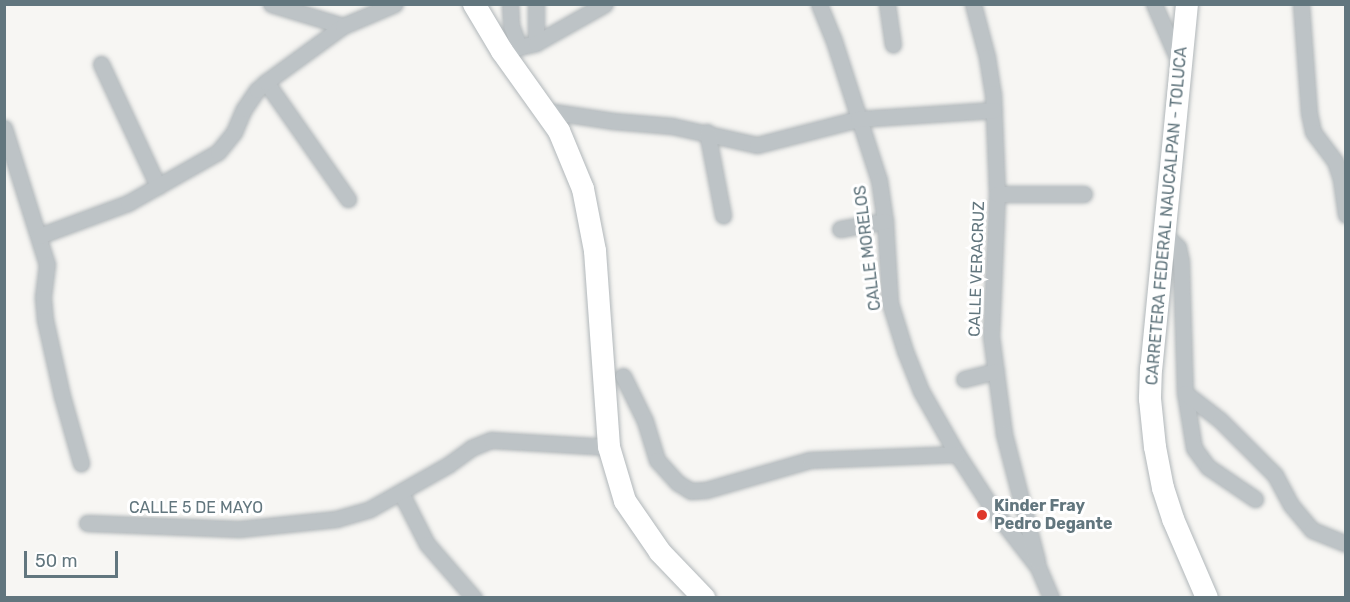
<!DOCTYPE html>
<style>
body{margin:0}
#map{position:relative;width:1350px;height:602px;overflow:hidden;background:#f7f6f3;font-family:Rubik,sans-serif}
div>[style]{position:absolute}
.roads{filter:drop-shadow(0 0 2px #b1b7ba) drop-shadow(0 0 2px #b1b7ba)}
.minor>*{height:15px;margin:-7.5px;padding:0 7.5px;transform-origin:7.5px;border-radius:7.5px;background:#bdc3c6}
.primary>*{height:22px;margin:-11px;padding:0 11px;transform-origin:11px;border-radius:11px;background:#fff}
.dots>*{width:16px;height:16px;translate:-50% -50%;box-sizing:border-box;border:3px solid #fff;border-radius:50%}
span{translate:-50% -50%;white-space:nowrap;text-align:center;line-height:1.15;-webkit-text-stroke:6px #fff;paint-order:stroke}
.street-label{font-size:16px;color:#62767e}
.poi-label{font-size:16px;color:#62767e;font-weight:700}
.left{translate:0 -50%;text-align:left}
.frame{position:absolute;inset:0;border:6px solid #62767e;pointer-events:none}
.scale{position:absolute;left:24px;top:551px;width:94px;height:27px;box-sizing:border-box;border:3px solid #62767e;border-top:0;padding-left:8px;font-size:18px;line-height:21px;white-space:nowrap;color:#62767e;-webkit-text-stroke:4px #fff;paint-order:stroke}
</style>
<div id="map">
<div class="roads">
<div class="minor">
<div style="left:271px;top:4px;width:75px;rotate:17deg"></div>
<div style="left:510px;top:4px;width:21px;rotate:87deg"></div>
<div style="left:511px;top:25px;width:23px;rotate:70deg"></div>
<div style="left:536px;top:4px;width:39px;rotate:90deg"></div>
<div style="left:819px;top:4px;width:37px;rotate:68deg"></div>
<div style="left:833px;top:38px;width:149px;rotate:72.1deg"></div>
<div style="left:879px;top:180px;width:41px;rotate:81.7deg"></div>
<div style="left:885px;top:221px;width:82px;rotate:86.5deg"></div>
<div style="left:890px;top:303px;width:50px;rotate:72.6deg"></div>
<div style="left:905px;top:351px;width:43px;rotate:68.2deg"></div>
<div style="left:921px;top:391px;width:73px;rotate:60.3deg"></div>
<div style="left:957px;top:454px;width:64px;rotate:57.1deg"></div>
<div style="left:992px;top:508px;width:75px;rotate:52.1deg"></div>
<div style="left:1038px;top:567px;width:34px;rotate:67deg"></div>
<div style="left:887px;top:4px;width:41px;rotate:81.7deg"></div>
<div style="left:973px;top:4px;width:55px;rotate:75.2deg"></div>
<div style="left:987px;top:57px;width:36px;rotate:81deg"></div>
<div style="left:993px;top:93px;width:101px;rotate:87.7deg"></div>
<div style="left:997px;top:194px;width:142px;rotate:92.4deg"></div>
<div style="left:991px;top:336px;width:99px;rotate:82.4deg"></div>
<div style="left:1004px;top:434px;width:131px;rotate:75.4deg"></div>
<div style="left:1154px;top:4px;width:65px;rotate:66.6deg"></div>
<div style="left:1301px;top:4px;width:109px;rotate:85.8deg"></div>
<div style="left:1309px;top:113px;width:19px;rotate:78deg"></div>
<div style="left:1313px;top:132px;width:36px;rotate:53deg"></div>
<div style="left:1335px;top:161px;width:20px;rotate:72deg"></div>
<div style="left:1341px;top:180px;width:35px;rotate:82deg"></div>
<div style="left:502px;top:51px;width:35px;rotate:-13deg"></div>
<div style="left:536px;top:43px;width:79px;rotate:-29.5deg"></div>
<div style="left:101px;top:64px;width:135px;rotate:65deg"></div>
<div style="left:266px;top:82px;width:143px;rotate:55deg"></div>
<div style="left:547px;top:111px;width:67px;rotate:8.6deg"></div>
<div style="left:613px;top:121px;width:59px;rotate:4.8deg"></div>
<div style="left:672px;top:126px;width:87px;rotate:12.6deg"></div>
<div style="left:757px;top:145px;width:104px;rotate:-14.4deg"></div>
<div style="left:858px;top:119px;width:136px;rotate:-3.8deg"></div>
<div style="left:4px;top:128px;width:143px;rotate:72.5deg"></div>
<div style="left:47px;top:264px;width:34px;rotate:97deg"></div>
<div style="left:43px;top:298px;width:22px;rotate:85deg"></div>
<div style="left:45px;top:320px;width:78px;rotate:77.4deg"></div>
<div style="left:62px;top:396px;width:70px;rotate:74.2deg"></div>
<div style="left:707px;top:132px;width:85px;rotate:79.1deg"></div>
<div style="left:997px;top:194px;width:87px"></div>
<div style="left:840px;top:229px;width:46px;rotate:-10.1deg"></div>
<div style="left:1165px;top:235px;width:18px;rotate:43deg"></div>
<div style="left:1178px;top:247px;width:14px;rotate:78deg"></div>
<div style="left:1181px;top:261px;width:132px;rotate:88.3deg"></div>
<div style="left:1185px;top:393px;width:56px;rotate:80.7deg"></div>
<div style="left:1194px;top:448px;width:24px;rotate:54deg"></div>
<div style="left:1208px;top:467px;width:57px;rotate:34.2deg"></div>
<div style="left:39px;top:236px;width:95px;rotate:-20.3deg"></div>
<div style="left:128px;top:203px;width:103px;rotate:-29.5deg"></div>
<div style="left:218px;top:152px;width:26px;rotate:-51deg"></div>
<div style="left:234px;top:132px;width:25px;rotate:-67deg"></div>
<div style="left:244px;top:109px;width:23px;rotate:-56deg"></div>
<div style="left:257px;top:90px;width:12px;rotate:-42deg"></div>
<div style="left:266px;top:82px;width:95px;rotate:-36deg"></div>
<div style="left:343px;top:26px;width:56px;rotate:-22.9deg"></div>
<div style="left:623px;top:376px;width:50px;rotate:63.9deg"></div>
<div style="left:645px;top:421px;width:41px;rotate:72.9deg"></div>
<div style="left:657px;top:460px;width:31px;rotate:48deg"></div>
<div style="left:678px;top:483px;width:15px;rotate:32deg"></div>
<div style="left:691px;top:491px;width:15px;rotate:-4deg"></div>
<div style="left:706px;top:490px;width:108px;rotate:-16.1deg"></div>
<div style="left:810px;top:460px;width:147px;rotate:-2.3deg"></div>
<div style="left:964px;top:379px;width:33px;rotate:-14deg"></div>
<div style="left:1185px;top:393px;width:44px;rotate:37.6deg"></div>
<div style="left:1220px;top:420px;width:78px;rotate:45deg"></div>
<div style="left:1275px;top:475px;width:34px;rotate:62deg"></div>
<div style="left:1291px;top:505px;width:33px;rotate:50deg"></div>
<div style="left:1312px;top:530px;width:37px;rotate:22deg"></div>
<div style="left:401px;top:493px;width:57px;rotate:63deg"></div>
<div style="left:427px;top:544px;width:72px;rotate:49deg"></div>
<div style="left:87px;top:523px;width:152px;rotate:2.3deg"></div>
<div style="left:239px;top:529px;width:98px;rotate:-5.9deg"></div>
<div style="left:336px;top:519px;width:35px;rotate:-16deg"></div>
<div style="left:370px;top:509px;width:90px;rotate:-29.4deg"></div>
<div style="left:448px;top:465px;width:29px;rotate:-36deg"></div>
<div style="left:471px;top:448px;width:22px;rotate:-22deg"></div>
<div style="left:491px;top:440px;width:118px;rotate:3.4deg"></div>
</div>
<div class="primary">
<div style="left:474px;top:4px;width:55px;rotate:59.2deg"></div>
<div style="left:502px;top:51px;width:98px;rotate:54.5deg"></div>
<div style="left:559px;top:131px;width:63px;rotate:67.5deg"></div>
<div style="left:583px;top:189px;width:63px;rotate:79deg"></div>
<div style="left:595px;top:251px;width:196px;rotate:85.9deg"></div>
<div style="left:609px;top:447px;width:56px;rotate:73.5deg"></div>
<div style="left:625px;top:501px;width:62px;rotate:55.5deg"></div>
<div style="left:660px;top:552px;width:64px;rotate:46.3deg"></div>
<div style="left:1187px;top:4px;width:366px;rotate:95.6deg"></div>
<div style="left:1151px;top:368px;width:31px;rotate:92deg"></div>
<div style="left:1150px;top:399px;width:48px;rotate:84.1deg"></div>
<div style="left:1155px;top:447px;width:42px;rotate:79deg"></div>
<div style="left:1163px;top:488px;width:33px;rotate:72deg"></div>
<div style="left:1173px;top:519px;width:86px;rotate:66.7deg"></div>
</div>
</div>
<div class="dots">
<div style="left:982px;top:515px;background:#df382b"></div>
</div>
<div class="street-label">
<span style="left:1167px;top:216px;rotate:-85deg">CARRETERA FEDERAL NAUCALPAN - TOLUCA</span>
<span style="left:868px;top:248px;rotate:-97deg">CALLE MORELOS</span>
<span style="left:977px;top:269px;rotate:-88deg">CALLE VERACRUZ</span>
<span style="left:196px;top:508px">CALLE 5 DE MAYO</span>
</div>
<div class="poi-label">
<span class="left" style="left:994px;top:515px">Kinder Fray<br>Pedro Degante</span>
</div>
<div class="frame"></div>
<div class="scale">50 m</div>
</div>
